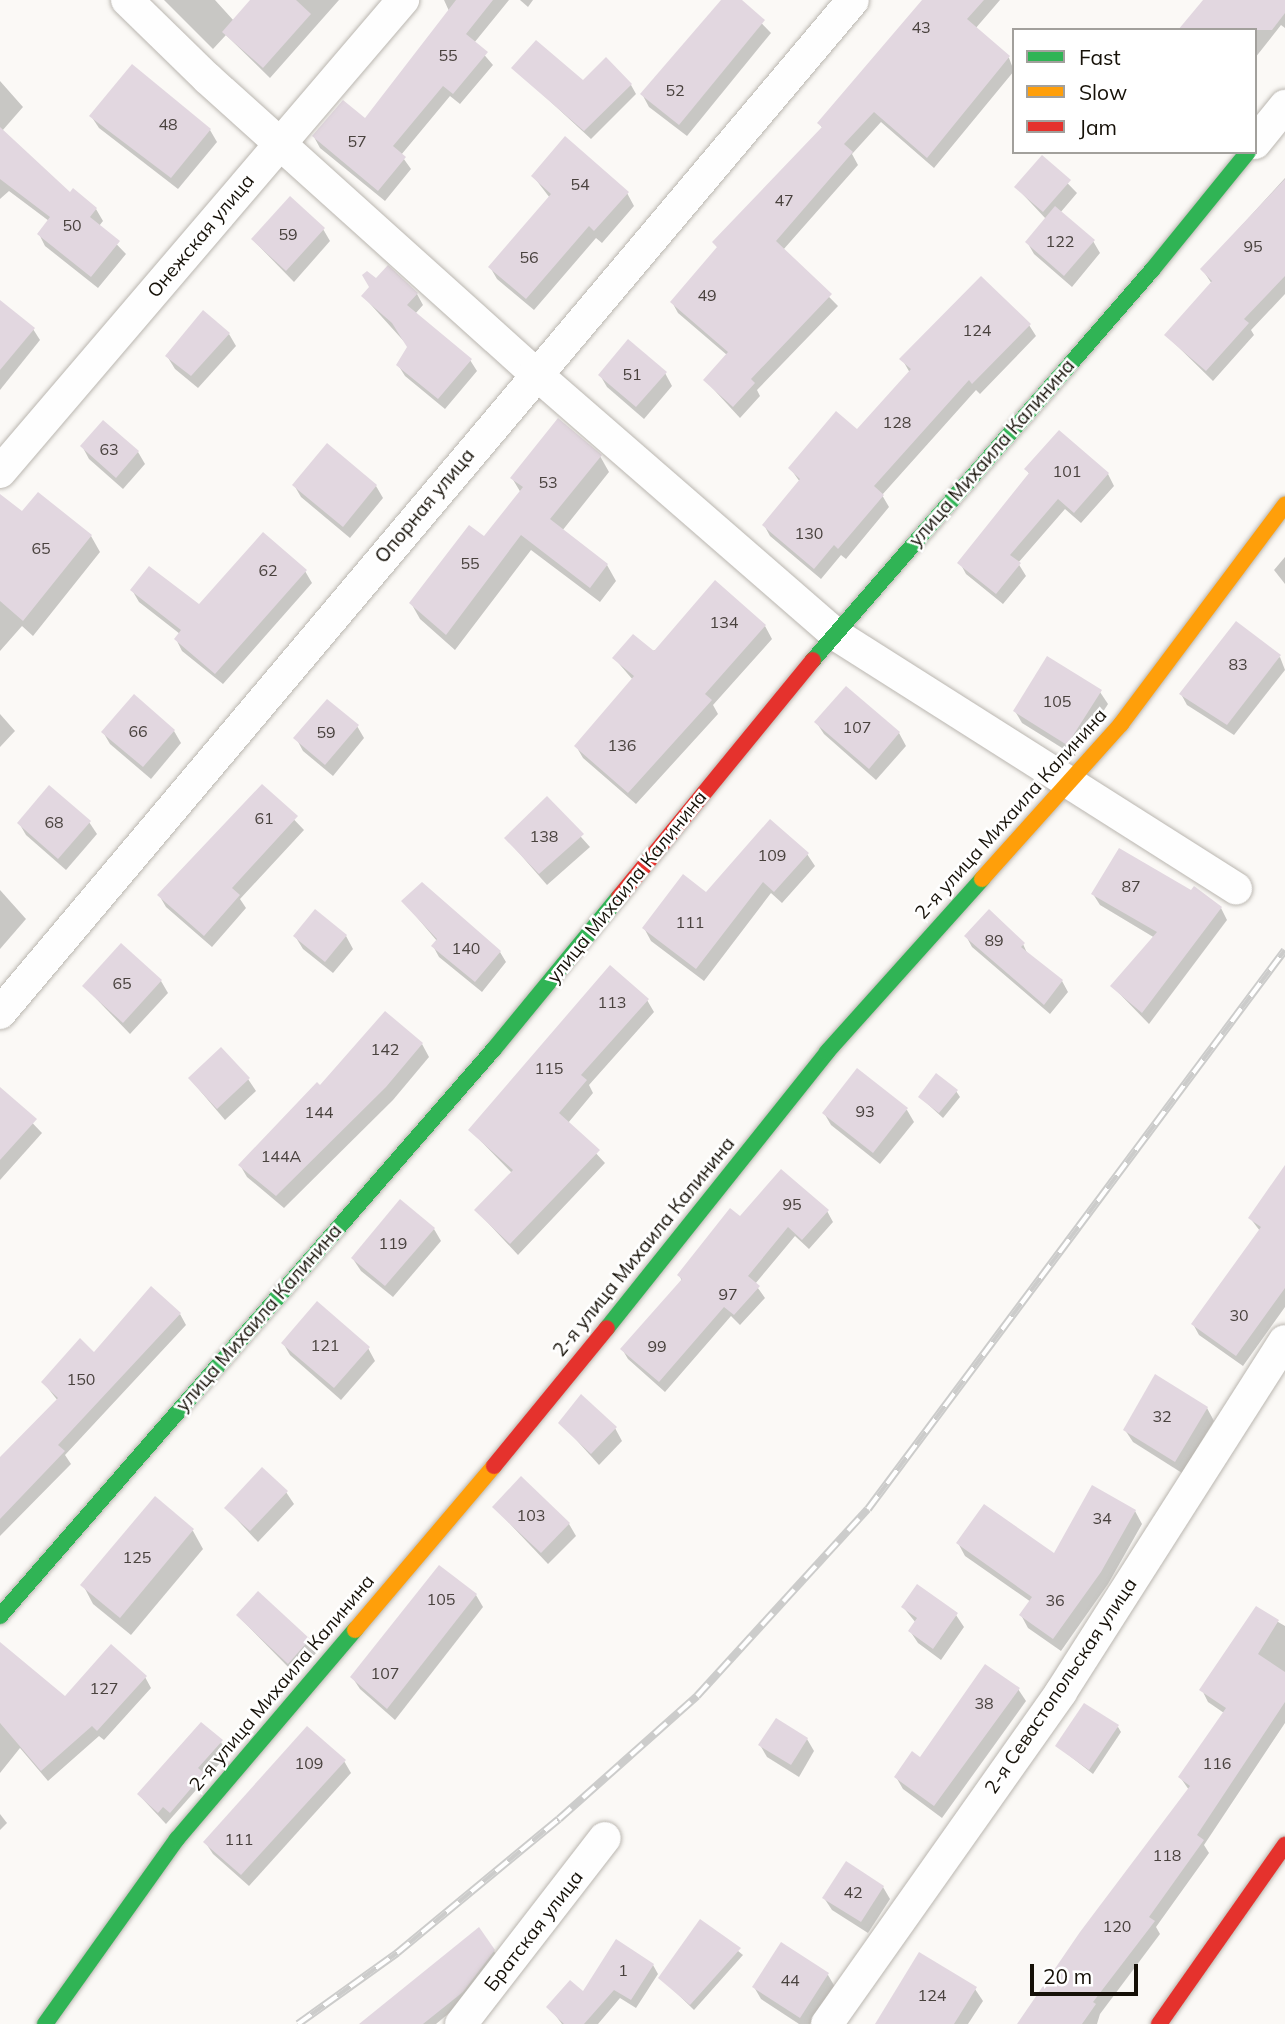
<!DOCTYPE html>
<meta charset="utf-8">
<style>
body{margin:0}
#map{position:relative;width:1285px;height:2024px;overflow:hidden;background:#fbf9f6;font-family:Mulish,sans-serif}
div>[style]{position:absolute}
.shadow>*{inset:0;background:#0003}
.building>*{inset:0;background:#e2d7e0}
.roads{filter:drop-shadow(0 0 2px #bab6b0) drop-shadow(0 0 2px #bab6b0)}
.street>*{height:32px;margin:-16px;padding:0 16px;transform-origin:16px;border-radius:16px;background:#fefefe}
.fast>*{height:16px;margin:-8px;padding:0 8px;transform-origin:8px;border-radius:8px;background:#30b455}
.slow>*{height:16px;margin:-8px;padding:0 8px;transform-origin:8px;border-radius:8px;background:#ff9f0a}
.jam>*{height:16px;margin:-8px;padding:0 8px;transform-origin:8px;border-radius:8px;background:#e5322d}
.rail>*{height:8px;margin-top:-4px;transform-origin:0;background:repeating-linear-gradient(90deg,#fff 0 16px,#cccccb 0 32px);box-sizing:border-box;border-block:2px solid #cccccb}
span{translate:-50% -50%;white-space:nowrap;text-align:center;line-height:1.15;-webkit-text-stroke:5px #fff;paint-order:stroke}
.number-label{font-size:16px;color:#49423e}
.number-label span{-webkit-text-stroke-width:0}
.street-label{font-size:19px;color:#161108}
.legend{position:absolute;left:1012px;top:28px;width:245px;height:126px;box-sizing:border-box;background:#fff;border:2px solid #a2a09c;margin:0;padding:9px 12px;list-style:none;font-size:21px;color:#161108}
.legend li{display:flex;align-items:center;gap:14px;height:35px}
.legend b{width:35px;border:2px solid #a2a09c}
.scale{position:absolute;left:1030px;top:1964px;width:108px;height:32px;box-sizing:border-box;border:4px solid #161108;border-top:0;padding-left:9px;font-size:21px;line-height:24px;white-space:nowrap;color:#161108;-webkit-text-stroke:5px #fff;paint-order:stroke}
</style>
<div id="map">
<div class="shadow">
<div style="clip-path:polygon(164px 0,215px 0,234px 21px,253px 0,339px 0,270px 78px,226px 35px,213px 49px)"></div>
<div style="clip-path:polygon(509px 0,474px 43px,493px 65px,460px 104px,450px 96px,401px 155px,411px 169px,385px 201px,320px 148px,314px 137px,365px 120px,449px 11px,444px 0)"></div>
<div style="clip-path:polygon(520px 0,533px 0,528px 7px)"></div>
<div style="clip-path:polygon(724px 0,739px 0,771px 33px,687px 136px,649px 107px,642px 94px)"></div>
<div style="clip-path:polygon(925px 0,1000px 0,975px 29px,1009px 58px,1014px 71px,934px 168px,881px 122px,852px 154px,858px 165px,783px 250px,838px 306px,757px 390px,760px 396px,740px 418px,705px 380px,727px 355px,678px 313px,672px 302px,718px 248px,714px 243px,823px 129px,819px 123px)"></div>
<div style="clip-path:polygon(1206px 0,1285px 0,1285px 28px,1281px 25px,1255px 58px,1255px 30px)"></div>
<div style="clip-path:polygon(514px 68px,583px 82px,631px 85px,636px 94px,591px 139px)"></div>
<div style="clip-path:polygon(0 81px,23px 107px,2px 131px,70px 195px,96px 209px,103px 221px,99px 226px,126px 254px,98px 288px,45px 246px,39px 234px,49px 221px,9px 191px,0 199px)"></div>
<div style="clip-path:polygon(91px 116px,210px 130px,217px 142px,178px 189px,99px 128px)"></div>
<div style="clip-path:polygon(1042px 157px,1077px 193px,1060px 213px,1093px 241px,1100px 253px,1072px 287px,1034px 254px,1027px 242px,1046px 219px,1016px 187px)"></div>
<div style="clip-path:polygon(533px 176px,627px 193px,634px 206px,602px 243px,596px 238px,534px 310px,497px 279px,490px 267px,550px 198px)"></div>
<div style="clip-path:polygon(1285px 178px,1285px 294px,1251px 330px,1254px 335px,1213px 381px,1166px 335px,1212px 284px,1202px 269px)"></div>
<div style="clip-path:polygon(323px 229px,330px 241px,294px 282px,253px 240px)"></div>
<div style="clip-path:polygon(376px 281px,417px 294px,423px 305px,415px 314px,470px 360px,477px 371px,445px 409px,405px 376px,398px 365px,409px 347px,363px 296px)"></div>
<div style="clip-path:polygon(0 302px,33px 329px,40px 340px,0 390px)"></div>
<div style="clip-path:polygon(1029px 325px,1036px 336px,980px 394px,976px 390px,882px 495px,889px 507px,846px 559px,841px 555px,821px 579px,770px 536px,764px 525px,800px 482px,790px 468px,857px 431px,910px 373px,902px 359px)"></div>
<div style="clip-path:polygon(229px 334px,236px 346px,198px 388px,175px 369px,167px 356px)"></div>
<div style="clip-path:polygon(665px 373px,672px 386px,644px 419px,607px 387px,600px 375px)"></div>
<div style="clip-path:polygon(1059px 432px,1108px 474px,1114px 486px,1081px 523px,1065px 509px,1018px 563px,1026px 576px,1003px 604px,966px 574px,960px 563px,1030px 475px,1026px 469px)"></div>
<div style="clip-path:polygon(82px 446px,138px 452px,145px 464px,123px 489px,89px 459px)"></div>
<div style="clip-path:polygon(600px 456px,609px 472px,562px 531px,607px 565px,616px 581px,600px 602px,531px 550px,455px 650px,420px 619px,411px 603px,484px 539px,521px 493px,512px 478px)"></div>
<div style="clip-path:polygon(294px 485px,376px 486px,383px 498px,350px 538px,301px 497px)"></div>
<div style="clip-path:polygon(22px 514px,91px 536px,100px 552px,33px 636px,22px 626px,0 651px,0 518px)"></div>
<div style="clip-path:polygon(1285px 557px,1285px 584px,1274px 570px)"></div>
<div style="clip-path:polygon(305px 571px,312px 583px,223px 684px,182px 651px,176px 639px,180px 634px,139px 602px,132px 590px,199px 606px)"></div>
<div style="clip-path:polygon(765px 626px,772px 639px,713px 705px,718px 714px,636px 804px,583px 758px,576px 746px,633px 680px,615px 659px)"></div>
<div style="clip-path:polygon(1280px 657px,1285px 670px,1234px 735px,1187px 705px,1181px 694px)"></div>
<div style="clip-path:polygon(846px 688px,899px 733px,906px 746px,876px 780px,824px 734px,816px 722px)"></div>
<div style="clip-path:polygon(1100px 692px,1108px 704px,1075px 756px,1022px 723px,1015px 711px)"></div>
<div style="clip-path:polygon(0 714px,15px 731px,0 747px)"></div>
<div style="clip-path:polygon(357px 726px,364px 738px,333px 776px,303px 751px,296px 738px)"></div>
<div style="clip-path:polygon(174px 731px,181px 743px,151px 779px,110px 744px,103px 732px)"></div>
<div style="clip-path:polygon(262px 786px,304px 830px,240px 899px,246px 908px,212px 947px,166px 907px,159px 895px)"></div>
<div style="clip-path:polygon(547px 799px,590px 847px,547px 885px,506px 838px)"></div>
<div style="clip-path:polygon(89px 822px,97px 834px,66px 870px,26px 835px,19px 823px)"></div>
<div style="clip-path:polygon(807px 854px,815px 866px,782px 903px,771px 893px,704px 981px,651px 941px,644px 928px,706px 894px)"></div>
<div style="clip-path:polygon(0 890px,26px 919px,0 949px)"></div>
<div style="clip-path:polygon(1192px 893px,1221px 908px,1227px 920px,1149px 1024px,1112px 986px,1155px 938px,1100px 905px,1093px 894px)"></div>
<div style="clip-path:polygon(403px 901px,500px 952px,506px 962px,482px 992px,439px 957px,433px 946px,437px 941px)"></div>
<div style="clip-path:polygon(295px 936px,346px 936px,353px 949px,333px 973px,303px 949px)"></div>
<div style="clip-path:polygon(966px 936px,1023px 944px,1028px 955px,1062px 981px,1068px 992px,1050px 1014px,972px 947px)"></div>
<div style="clip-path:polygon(161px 981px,168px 993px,130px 1034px,84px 986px)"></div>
<div style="clip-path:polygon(647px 1000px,654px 1012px,589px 1085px,593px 1093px,568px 1123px,605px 1163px,518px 1255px,476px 1210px,512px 1173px,470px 1130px)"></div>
<div style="clip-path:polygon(422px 1044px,429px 1057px,393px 1100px,284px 1208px,247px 1177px,240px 1165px,320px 1088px)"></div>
<div style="clip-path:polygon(190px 1079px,248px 1079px,256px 1091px,225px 1120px)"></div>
<div style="clip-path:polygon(0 1089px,42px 1133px,0 1180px)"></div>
<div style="clip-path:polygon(956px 1091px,960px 1097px,943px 1118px,920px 1097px)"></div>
<div style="clip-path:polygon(907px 1110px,914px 1122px,880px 1164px,831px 1125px,824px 1113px)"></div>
<div style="clip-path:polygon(1285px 1168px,1285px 1307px,1243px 1366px,1199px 1335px,1193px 1324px,1260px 1231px,1250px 1218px)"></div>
<div style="clip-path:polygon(827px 1211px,833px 1222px,809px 1249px,795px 1236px,755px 1284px,765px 1298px,740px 1325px,731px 1316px,665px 1392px,628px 1359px,622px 1349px,682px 1281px,679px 1275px,740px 1218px)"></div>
<div style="clip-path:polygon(434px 1229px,441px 1241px,393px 1297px,361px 1271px,353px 1259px)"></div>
<div style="clip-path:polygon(180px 1314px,186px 1325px,65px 1455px,71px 1464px,0 1536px,0 1459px,58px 1401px,43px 1382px)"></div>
<div style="clip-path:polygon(283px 1343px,368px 1348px,375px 1361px,341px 1400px,290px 1355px)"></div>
<div style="clip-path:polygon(1207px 1408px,1214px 1421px,1182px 1473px,1133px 1442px,1125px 1430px)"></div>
<div style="clip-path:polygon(561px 1423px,615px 1428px,622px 1441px,599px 1465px)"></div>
<div style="clip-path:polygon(286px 1492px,294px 1504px,258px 1542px,226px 1508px)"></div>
<div style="clip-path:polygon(155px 1499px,193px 1531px,203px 1549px,131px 1635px,93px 1604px,83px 1585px)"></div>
<div style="clip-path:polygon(494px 1507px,569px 1524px,576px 1536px,548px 1564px)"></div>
<div style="clip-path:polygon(1135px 1511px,1142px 1524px,1108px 1584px,1061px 1651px,1028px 1628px,1021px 1615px,1031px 1602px,965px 1556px,958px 1543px,1054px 1556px)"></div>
<div style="clip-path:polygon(439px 1567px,476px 1595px,483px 1607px,395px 1720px,360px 1689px,352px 1677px)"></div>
<div style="clip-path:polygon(258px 1594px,316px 1653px,296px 1675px,238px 1616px)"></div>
<div style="clip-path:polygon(903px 1607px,956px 1615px,964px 1627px,941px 1660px,918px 1643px,910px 1631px,916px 1623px)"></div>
<div style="clip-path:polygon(1256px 1609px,1285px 1626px,1285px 1723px,1204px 1845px,1209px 1853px,1156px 1927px,1160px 1934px,1100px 2014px,1097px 2024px,1028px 2024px,1189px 1790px,1180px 1777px,1224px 1713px,1208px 1702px,1202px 1690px)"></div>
<div style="clip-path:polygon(0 1677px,65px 1699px,145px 1677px,151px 1688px,104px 1740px,99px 1736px,48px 1781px,20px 1748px,0 1773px)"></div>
<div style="clip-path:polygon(1018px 1689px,1026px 1701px,942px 1818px,903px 1789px,896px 1777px)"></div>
<div style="clip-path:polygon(1118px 1727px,1121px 1732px,1093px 1774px,1057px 1746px)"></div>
<div style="clip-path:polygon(807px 1739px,814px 1751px,799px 1777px,767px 1757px,760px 1745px)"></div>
<div style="clip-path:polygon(221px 1742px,228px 1754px,166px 1824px,139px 1795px)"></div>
<div style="clip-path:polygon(344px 1761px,351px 1773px,249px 1886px,213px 1854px,205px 1842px)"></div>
<div style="clip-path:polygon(0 1814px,7px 1823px,0 1830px)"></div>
<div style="clip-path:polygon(883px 1887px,890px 1899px,868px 1933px,832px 1910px,824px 1898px)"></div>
<div style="clip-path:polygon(701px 1921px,743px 1955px,694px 2010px,661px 1978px)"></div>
<div style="clip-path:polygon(494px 1951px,498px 1958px,466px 1999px,436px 2024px,362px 2024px)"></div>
<div style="clip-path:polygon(653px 1965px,658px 1974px,636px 2008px,620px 1998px,598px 2024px,562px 2024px,549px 2007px)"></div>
<div style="clip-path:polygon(828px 1975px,835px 1987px,810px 2024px,799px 2024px,761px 1999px,754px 1987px)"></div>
<div style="clip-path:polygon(975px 1989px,983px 2001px,968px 2024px,877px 2024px)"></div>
</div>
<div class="building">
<div style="clip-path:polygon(250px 0,296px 0,311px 14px,263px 68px,222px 32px)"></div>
<div style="clip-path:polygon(456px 0,493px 0,466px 34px,488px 52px,453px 94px,443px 86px,393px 146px,406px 157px,378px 191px,312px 136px,343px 100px,365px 118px)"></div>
<div style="clip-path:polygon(721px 0,742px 0,765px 20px,679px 125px,640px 94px)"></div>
<div style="clip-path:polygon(922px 0,984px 0,967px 19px,1010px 56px,927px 158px,874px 112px,844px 144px,853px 152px,776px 241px,832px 294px,751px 379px,755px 383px,733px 407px,703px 380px,728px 352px,670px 302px,717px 247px,712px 242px,822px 127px,817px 123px)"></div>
<div style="clip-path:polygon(1203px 0,1285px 0,1285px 13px,1272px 30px,1178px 30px)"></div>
<div style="clip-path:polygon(536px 40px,583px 80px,606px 57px,632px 84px,584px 131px,511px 68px)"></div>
<div style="clip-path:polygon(132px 64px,211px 129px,171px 178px,89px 116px)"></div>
<div style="clip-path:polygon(0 127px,70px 192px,73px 188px,97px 208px,90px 217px,120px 241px,91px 277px,37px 234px,50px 217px,0 179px)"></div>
<div style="clip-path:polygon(565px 136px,629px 192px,594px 231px,589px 226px,526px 299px,488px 267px,551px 194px,531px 176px)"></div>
<div style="clip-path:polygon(1042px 155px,1071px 180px,1043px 212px,1014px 187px)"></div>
<div style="clip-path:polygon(1285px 179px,1285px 276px,1244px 319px,1249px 323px,1206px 371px,1164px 335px,1212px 281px,1200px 269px)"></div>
<div style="clip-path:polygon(290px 196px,325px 228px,286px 271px,251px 239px)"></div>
<div style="clip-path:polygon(1055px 206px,1095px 240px,1064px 276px,1025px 242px)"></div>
<div style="clip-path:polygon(388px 265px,418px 293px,407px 305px,472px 359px,438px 399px,396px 365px,407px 347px,392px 323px,361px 296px,369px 287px,362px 275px,367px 271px,376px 278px)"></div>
<div style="clip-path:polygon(981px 276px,1031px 324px,972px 384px,969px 380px,874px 486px,884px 495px,838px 549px,834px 545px,814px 569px,762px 525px,800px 479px,788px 468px,836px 411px,857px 429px,911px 369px,899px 359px)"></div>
<div style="clip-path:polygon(0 300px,35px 328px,0 370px)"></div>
<div style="clip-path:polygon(203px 310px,230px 333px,191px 376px,165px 356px)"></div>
<div style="clip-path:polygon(628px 339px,667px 372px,636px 407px,598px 375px)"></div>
<div style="clip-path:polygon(558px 418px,602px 455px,550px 519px,608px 564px,590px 588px,521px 535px,446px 635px,409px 603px,469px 525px,484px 536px,523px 487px,510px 478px)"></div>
<div style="clip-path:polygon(103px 420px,139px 451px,116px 478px,80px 446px)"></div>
<div style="clip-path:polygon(1059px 430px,1109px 473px,1074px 513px,1058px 499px,1010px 555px,1021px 563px,996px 594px,957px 563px,1029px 473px,1024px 469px)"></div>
<div style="clip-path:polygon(327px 443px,377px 485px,343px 527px,292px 485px)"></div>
<div style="clip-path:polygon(38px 492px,92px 535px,23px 621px,0 601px,0 494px,22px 511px)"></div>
<div style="clip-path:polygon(263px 532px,307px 570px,215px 674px,174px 639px,181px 630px,130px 590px,149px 566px,199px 604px)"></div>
<div style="clip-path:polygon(715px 580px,766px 625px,705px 694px,712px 700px,628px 793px,574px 746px,634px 676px,612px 658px,633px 634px,654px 651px)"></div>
<div style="clip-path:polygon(1236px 621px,1281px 655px,1227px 725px,1179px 694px)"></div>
<div style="clip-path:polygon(1047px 656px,1102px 690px,1067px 745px,1013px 711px)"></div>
<div style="clip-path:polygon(846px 686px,900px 732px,869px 769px,814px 722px)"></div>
<div style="clip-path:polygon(134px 694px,175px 730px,143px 767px,101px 732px)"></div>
<div style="clip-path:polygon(327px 699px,359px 725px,325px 765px,293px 738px)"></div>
<div style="clip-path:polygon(262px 784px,298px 816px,232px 888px,240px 895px,204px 936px,157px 895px)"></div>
<div style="clip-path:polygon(49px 785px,91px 821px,58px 859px,17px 823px)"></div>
<div style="clip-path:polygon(547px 796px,584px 834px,539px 874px,504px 838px)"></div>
<div style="clip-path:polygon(770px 819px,809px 853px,774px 892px,763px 882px,696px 969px,642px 928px,683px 874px,706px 892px)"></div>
<div style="clip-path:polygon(1119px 848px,1191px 890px,1194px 886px,1222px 907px,1142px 1013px,1110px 986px,1157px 932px,1091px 894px)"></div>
<div style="clip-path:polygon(422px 882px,501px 951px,475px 982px,431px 946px,437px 939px,401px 901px)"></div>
<div style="clip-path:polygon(315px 909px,347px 935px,325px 962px,293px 936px)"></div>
<div style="clip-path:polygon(989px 909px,1025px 943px,1021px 947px,1063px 980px,1044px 1005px,964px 936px)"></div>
<div style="clip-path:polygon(121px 943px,162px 980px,123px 1023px,82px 986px)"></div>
<div style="clip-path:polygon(610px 965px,649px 999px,581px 1075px,587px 1080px,559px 1113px,600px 1150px,510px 1244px,474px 1210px,513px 1170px,468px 1130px)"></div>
<div style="clip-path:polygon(385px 1011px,423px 1043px,386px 1087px,276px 1196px,238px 1165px,317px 1082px,320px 1085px)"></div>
<div style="clip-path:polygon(221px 1047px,250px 1078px,217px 1109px,188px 1078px)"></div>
<div style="clip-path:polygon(857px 1068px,908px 1108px,873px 1153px,822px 1113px)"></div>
<div style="clip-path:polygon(936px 1073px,958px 1090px,939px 1113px,918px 1097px)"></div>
<div style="clip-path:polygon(0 1087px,37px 1119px,0 1160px)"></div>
<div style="clip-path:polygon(1285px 1165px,1285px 1288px,1236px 1356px,1191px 1324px,1261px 1227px,1248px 1218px)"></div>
<div style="clip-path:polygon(781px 1169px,829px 1210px,802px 1240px,788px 1227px,748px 1276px,760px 1286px,734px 1315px,724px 1307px,659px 1382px,620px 1349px,682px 1279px,677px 1275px,730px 1208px,740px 1216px)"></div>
<div style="clip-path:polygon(400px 1199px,435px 1228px,385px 1286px,351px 1258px)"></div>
<div style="clip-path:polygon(151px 1286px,181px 1313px,58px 1445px,65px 1451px,0 1519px,0 1457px,58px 1398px,41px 1382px,80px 1338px,94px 1352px)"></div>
<div style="clip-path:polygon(317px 1301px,370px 1347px,334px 1388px,281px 1343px)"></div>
<div style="clip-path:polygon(1155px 1374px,1208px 1407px,1175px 1462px,1123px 1430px)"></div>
<div style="clip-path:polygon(581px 1394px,617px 1427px,591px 1454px,558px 1423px)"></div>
<div style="clip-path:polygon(262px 1467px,288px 1491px,250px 1531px,224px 1508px)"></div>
<div style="clip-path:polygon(521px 1476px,570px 1523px,541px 1553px,492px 1507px)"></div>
<div style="clip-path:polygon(1092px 1485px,1136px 1510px,1101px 1572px,1053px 1639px,1019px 1615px,1032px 1597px,956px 1543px,984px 1504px,1054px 1553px)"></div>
<div style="clip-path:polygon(155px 1496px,194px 1529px,120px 1618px,80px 1585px)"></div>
<div style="clip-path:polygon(439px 1565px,477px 1594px,387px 1709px,350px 1677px)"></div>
<div style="clip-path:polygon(917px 1584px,958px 1613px,933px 1649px,908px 1631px,917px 1618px,901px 1607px)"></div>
<div style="clip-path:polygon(258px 1591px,310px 1639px,288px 1664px,236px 1615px)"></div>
<div style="clip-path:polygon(1256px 1606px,1279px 1620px,1258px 1654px,1285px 1672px,1285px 1702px,1197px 1835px,1204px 1840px,1149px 1917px,1155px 1921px,1093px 2002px,1096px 2004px,1082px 2024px,1017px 2024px,1080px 1932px,1190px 1786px,1178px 1777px,1226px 1708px,1199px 1690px)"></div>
<div style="clip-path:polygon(0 1642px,65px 1696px,111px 1644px,147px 1676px,97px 1731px,92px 1726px,41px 1771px,0 1723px)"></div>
<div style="clip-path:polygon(985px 1664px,1020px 1688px,934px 1806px,894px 1777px,912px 1751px,920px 1757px)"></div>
<div style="clip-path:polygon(1084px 1703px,1119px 1725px,1089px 1770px,1055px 1746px)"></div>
<div style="clip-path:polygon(776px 1718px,808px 1738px,791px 1765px,758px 1745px)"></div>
<div style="clip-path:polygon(201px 1722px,223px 1740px,198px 1768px,204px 1773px,170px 1813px,163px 1807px,158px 1813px,137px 1794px)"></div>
<div style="clip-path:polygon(307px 1726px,346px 1760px,241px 1875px,203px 1842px)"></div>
<div style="clip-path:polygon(846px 1861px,884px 1886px,861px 1922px,822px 1898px)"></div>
<div style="clip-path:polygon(700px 1919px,741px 1948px,690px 2005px,658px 1978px)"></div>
<div style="clip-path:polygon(479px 1927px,495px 1950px,463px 1992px,423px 2024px,359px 2024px)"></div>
<div style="clip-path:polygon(616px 1939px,654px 1964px,631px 2000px,614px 1990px,584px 2024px,564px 2024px,546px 2007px,570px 1980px,583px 1991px)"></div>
<div style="clip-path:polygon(781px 1942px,829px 1973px,800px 2018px,752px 1987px)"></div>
<div style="clip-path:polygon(919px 1952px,977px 1987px,954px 2024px,875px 2024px)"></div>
</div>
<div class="roads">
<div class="street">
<div style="left:127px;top:0;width:112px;rotate:44.3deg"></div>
<div style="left:207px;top:78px;width:441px;rotate:42deg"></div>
<div style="left:535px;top:373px;width:398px;rotate:41deg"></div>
<div style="left:835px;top:634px;width:475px;rotate:32.4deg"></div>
<div style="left:1255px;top:143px;width:48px;rotate:-51deg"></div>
<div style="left:0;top:472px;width:621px;rotate:-49.51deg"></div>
<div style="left:0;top:1013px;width:1324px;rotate:-49.9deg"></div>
<div style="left:461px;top:2024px;width:235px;rotate:-52.3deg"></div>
<div style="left:827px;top:2024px;width:406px;rotate:-54.8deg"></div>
<div style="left:1061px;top:1692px;width:416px;rotate:-57.5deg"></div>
</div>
<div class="fast">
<div style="left:813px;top:660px;width:517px;rotate:-49deg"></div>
<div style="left:1152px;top:270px;width:152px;rotate:-50.9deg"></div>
<div style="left:607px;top:1328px;width:353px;rotate:-51.4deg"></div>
<div style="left:827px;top:1052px;width:232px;rotate:-48.1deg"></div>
<div style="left:0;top:1616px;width:752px;rotate:-48.94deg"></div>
<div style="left:494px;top:1049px;width:197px;rotate:-50.6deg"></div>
<div style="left:45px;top:2024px;width:227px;rotate:-54.5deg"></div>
<div style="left:177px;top:1839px;width:275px;rotate:-49.6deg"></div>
</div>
<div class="slow">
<div style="left:982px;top:879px;width:208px;rotate:-48.1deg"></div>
<div style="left:1121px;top:724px;width:274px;rotate:-53.2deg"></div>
<div style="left:355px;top:1630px;width:215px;rotate:-49.7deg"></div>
</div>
<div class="jam">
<div style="left:619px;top:897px;width:306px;rotate:-50.7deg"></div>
<div style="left:494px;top:1466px;width:178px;rotate:-50.7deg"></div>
<div style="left:1159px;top:2024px;width:219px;rotate:-54.9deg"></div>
</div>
</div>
<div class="rail">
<div style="left:298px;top:2024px;width:122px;rotate:-35.6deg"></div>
<div style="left:397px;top:1953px;width:210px;rotate:-39.6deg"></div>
<div style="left:559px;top:1819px;width:185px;rotate:-41.7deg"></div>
<div style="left:697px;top:1696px;width:253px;rotate:-47.6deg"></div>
<div style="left:868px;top:1509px;width:697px;rotate:-53.28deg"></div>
</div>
<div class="number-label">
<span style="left:921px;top:27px">43</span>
<span style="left:448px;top:55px">55</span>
<span style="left:675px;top:90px">52</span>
<span style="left:168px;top:124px">48</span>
<span style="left:357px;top:141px">57</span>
<span style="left:580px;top:184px">54</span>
<span style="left:784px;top:200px">47</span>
<span style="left:72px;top:225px">50</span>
<span style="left:288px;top:234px">59</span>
<span style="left:1060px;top:241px">122</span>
<span style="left:1253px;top:246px">95</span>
<span style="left:529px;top:257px">56</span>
<span style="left:707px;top:295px">49</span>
<span style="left:977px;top:330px">124</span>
<span style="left:632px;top:374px">51</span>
<span style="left:897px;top:422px">128</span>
<span style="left:109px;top:449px">63</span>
<span style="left:1067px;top:471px">101</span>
<span style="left:548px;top:482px">53</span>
<span style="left:809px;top:533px">130</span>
<span style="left:41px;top:548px">65</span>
<span style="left:470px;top:563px">55</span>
<span style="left:268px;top:570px">62</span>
<span style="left:724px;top:622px">134</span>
<span style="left:1238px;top:664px">83</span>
<span style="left:1057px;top:701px">105</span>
<span style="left:857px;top:727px">107</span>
<span style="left:138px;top:731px">66</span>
<span style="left:326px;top:732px">59</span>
<span style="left:622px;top:745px">136</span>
<span style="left:264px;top:818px">61</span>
<span style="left:54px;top:822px">68</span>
<span style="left:544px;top:836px">138</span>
<span style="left:772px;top:855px">109</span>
<span style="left:1131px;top:886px">87</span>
<span style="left:690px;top:922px">111</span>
<span style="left:994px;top:940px">89</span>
<span style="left:466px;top:948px">140</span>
<span style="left:122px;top:983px">65</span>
<span style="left:612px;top:1002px">113</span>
<span style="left:385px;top:1049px">142</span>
<span style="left:549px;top:1068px">115</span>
<span style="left:865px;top:1111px">93</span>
<span style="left:319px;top:1112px">144</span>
<span style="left:281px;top:1156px">144А</span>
<span style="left:792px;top:1204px">95</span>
<span style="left:393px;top:1243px">119</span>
<span style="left:728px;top:1294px">97</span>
<span style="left:1239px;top:1315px">30</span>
<span style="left:325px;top:1345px">121</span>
<span style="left:657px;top:1346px">99</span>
<span style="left:81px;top:1379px">150</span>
<span style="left:1162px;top:1416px">32</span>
<span style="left:531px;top:1515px">103</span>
<span style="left:1102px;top:1518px">34</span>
<span style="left:137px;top:1557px">125</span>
<span style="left:441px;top:1599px">105</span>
<span style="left:1055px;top:1600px">36</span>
<span style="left:385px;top:1673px">107</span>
<span style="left:104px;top:1688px">127</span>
<span style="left:984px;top:1703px">38</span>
<span style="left:309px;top:1763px">109</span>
<span style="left:1217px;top:1763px">116</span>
<span style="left:239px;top:1839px">111</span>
<span style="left:1167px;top:1855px">118</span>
<span style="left:853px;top:1892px">42</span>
<span style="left:1117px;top:1926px">120</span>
<span style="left:623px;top:1970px">1</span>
<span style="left:790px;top:1980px">44</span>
<span style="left:932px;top:1995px">124</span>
</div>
<div class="street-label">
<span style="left:201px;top:236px;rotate:-50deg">Онежская улица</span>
<span style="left:992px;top:453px;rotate:-49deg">улица Михаила Калинина</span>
<span style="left:425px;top:506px;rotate:-50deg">Опорная улица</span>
<span style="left:1011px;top:814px;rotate:-48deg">2-я улица Михаила Калинина</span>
<span style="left:627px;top:887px;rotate:-51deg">улица Михаила Калинина</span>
<span style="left:644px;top:1247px;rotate:-51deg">2-я улица Михаила Калинина</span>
<span style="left:259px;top:1318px;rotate:-49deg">улица Михаила Калинина</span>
<span style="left:282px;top:1683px;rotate:-50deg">2-я улица Михаила Калинина</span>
<span style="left:1061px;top:1686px;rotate:-56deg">2-я Севастопольская улица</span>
<span style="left:534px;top:1931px;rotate:-52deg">Братская улица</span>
</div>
<ul class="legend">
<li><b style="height:9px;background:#30b455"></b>Fast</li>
<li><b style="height:9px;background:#ff9f0a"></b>Slow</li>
<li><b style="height:9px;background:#e5322d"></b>Jam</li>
</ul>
<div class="scale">20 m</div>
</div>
